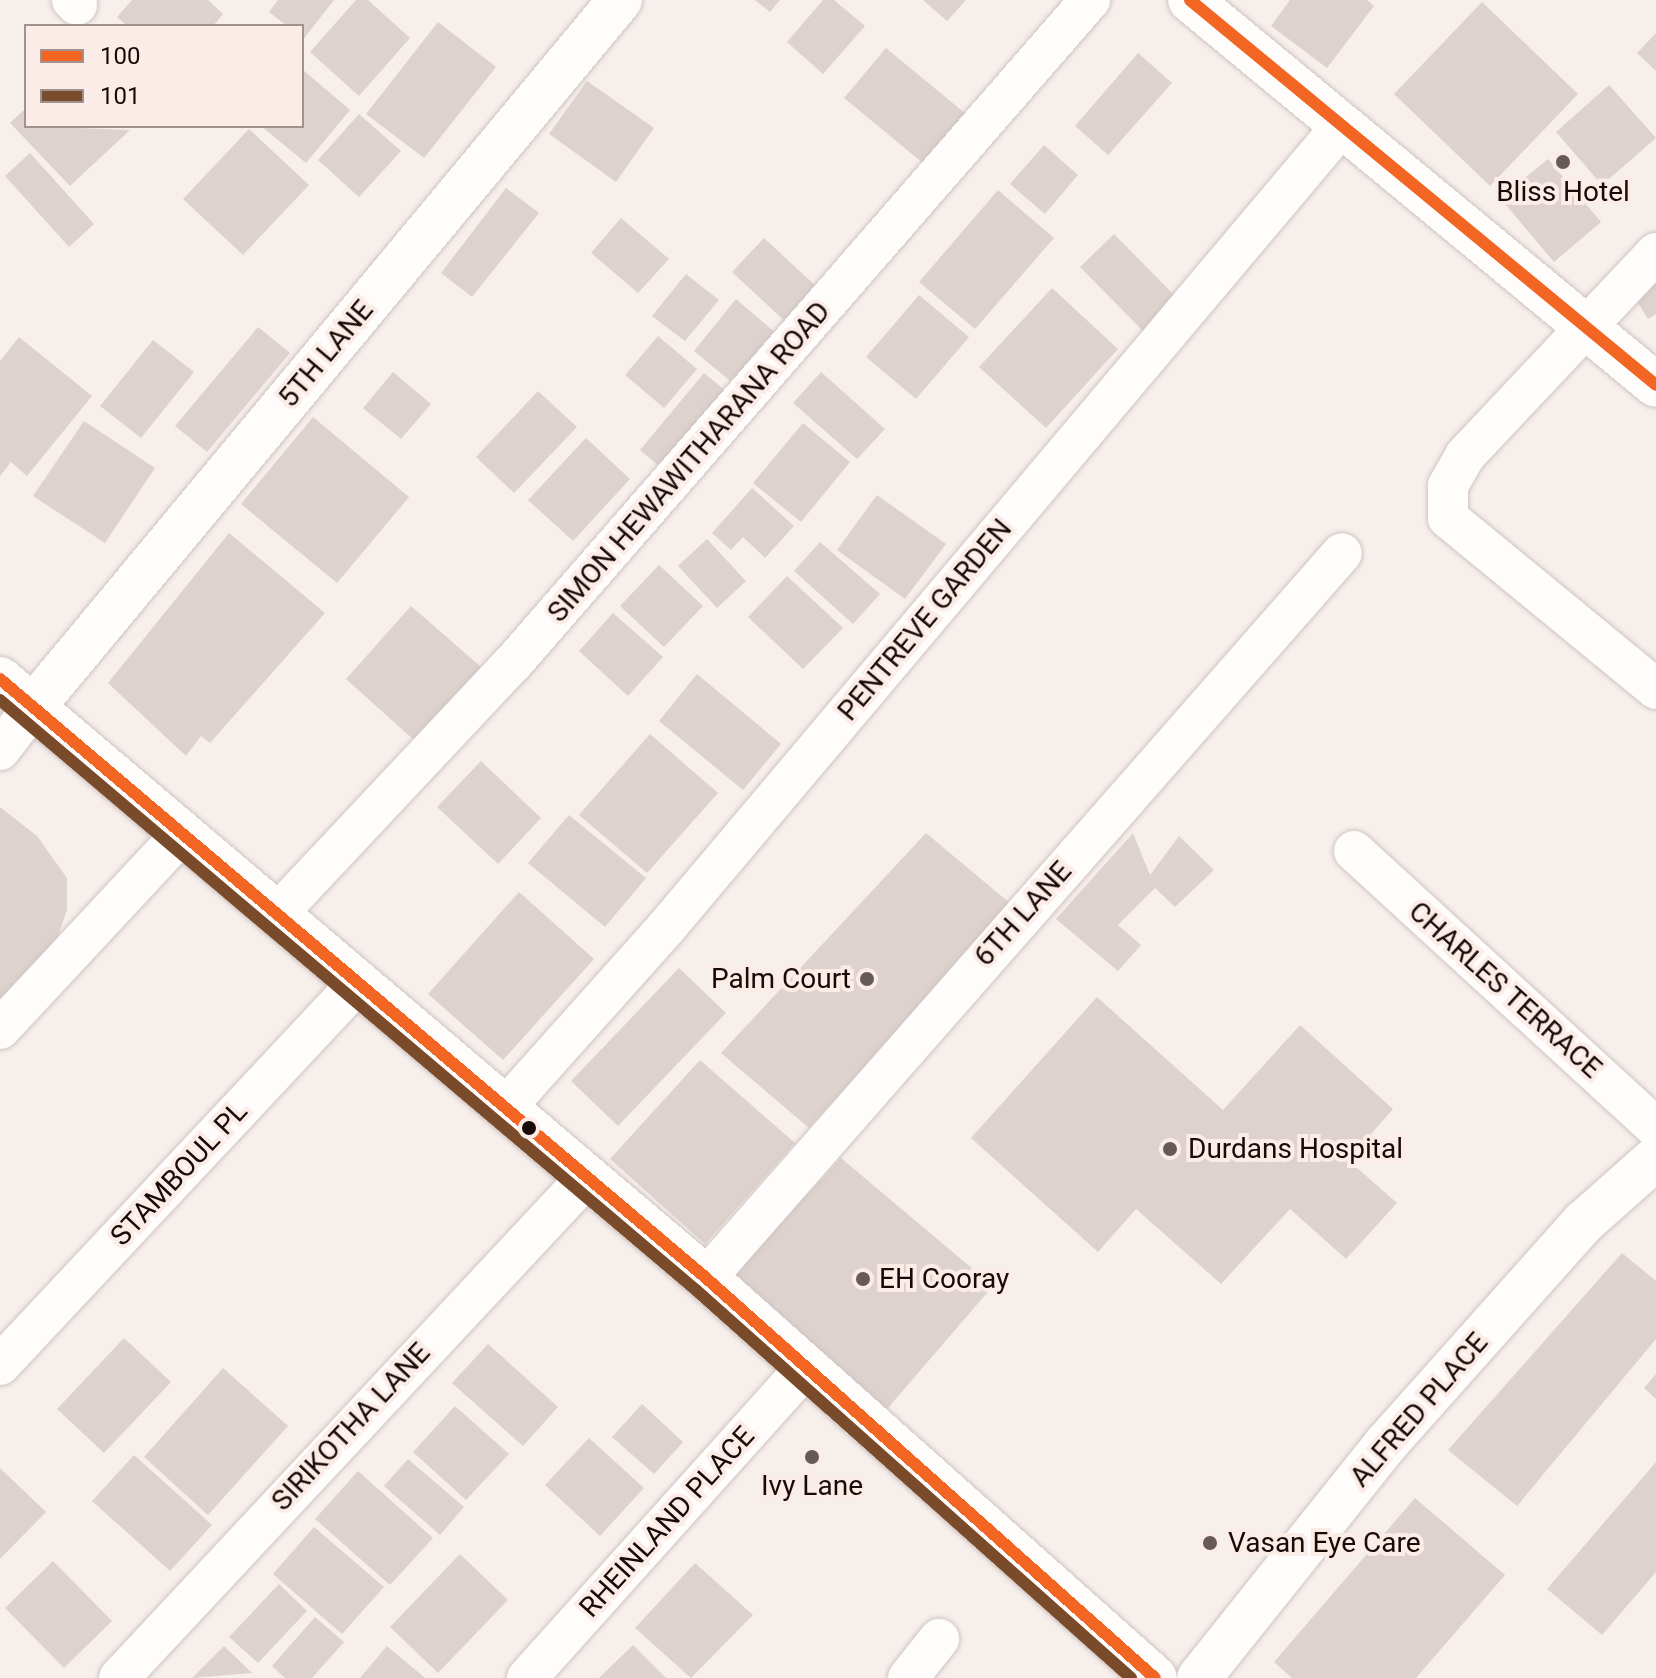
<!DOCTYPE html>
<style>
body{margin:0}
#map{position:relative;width:1656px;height:1678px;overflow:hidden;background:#f7efec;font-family:Roboto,sans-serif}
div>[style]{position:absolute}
.building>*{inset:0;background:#ddd2ce}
.roads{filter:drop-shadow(0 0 2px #cfc4c1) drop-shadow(0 0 2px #cfc4c1)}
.minor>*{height:40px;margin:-20px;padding:0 20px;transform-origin:20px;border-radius:20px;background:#fefdfc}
.major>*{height:44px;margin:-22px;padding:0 22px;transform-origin:22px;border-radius:22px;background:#fefdfc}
.highway>*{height:44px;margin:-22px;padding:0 22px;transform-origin:22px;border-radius:22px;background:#fefdfc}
.bus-1>*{height:12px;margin:-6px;padding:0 6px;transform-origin:6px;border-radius:6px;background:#f26522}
.bus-2>*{height:12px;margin:-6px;padding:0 6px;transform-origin:6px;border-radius:6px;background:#7a4b2a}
.dots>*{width:22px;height:22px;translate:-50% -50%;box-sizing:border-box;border:4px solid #fcece7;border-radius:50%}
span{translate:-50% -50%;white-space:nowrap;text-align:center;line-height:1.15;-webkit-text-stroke:8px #fcece7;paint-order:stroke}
.poi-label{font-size:28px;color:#170a07}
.right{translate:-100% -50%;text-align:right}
.left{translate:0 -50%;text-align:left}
.street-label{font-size:28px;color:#170a07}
.legend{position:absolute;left:24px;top:24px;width:280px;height:104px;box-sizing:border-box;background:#fcece7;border:2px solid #a0928d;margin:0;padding:10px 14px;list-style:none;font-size:24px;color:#170a07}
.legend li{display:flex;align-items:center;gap:16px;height:40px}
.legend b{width:40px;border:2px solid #a0928d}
</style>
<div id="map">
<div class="building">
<div style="clip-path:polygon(132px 0,208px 0,223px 14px,213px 26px,127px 26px,117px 17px)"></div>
<div style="clip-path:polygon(278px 0,334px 0,302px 41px,302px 26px,287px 26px,269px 12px)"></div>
<div style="clip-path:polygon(356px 0,368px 0,410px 38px,359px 96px,310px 52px)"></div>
<div style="clip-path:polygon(755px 0,780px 0,770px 12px)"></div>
<div style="clip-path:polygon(823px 0,834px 0,865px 26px,823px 74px,787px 42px)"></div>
<div style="clip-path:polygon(923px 0,966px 0,947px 21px)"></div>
<div style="clip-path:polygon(1290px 0,1367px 0,1374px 6px,1327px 68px,1271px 26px)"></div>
<div style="clip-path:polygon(1482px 2px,1578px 94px,1490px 186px,1394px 94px)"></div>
<div style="clip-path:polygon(438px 22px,496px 67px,424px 158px,366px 114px)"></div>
<div style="clip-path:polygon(1656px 33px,1656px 71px,1637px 53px)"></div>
<div style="clip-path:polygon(886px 48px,972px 119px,930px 169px,844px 98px)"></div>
<div style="clip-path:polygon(1138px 53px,1172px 83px,1108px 155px,1075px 126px)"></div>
<div style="clip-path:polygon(302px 69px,350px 110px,306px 163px,261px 126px,302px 126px)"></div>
<div style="clip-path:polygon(587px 81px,654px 128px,616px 182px,549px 134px)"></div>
<div style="clip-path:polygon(1609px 85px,1656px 138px,1602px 185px,1556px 132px)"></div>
<div style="clip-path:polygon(26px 108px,26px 126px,130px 130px,70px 186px,10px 123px)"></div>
<div style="clip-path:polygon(359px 114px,401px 151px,359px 197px,318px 160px)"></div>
<div style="clip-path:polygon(249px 129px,309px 185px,243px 255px,183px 199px)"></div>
<div style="clip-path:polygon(1044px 145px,1078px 175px,1045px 214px,1010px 184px)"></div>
<div style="clip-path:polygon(30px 153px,94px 224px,69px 247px,5px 176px)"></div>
<div style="clip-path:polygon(1548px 159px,1601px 222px,1554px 262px,1500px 198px)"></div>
<div style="clip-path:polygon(506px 188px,539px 213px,472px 297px,441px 273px)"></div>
<div style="clip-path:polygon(998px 190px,1054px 238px,975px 329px,919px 282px)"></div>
<div style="clip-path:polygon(621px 218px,669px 259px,638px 293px,591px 253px)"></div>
<div style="clip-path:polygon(1114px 234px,1181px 302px,1147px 335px,1080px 267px)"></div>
<div style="clip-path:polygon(764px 238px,821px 291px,789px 325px,732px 272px)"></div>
<div style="clip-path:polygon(1656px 270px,1656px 314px,1648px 319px,1628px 287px)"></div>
<div style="clip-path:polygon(686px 274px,719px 300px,685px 341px,652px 316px)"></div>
<div style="clip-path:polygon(1052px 288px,1118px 349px,1046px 428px,979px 367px)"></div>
<div style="clip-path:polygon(919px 295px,969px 337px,916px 399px,866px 357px)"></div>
<div style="clip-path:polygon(736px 299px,777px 334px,735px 385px,694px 351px)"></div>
<div style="clip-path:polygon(258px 327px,290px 353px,207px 452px,175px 426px)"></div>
<div style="clip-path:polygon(658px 336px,697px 369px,664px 408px,625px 375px)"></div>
<div style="clip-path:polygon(19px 337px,92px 396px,27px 476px,11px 462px,0 476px,0 361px)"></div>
<div style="clip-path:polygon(153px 340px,194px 372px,141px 438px,100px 406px)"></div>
<div style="clip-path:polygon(393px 372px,431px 404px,401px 439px,363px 408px)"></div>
<div style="clip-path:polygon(821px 372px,885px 429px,857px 459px,793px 403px)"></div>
<div style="clip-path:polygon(704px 373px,736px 399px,671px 476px,640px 450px)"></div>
<div style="clip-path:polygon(538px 391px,577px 427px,514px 493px,476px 457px)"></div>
<div style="clip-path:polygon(313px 417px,409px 497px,337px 583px,241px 504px)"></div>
<div style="clip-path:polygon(84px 421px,155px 468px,105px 543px,33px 496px)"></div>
<div style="clip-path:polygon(803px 423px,850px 462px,801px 522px,753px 483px)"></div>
<div style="clip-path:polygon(586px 438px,630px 479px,573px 541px,528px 500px)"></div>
<div style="clip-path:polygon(752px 488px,794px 526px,765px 558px,743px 537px,731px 550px,712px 533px)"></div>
<div style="clip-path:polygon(877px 495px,946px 544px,905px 599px,837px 550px)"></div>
<div style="clip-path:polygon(229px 533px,325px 613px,210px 743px,201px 736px,186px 756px,108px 683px)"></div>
<div style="clip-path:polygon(707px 539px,746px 581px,717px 608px,678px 566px)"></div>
<div style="clip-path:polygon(820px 542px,880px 594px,853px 624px,794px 571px)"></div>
<div style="clip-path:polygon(659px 565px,703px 606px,664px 647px,620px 606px)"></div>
<div style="clip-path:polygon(787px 576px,843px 628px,803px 669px,748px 617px)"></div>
<div style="clip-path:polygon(411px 606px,481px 667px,415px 741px,346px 679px)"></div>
<div style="clip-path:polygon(613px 613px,663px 657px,628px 696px,579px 651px)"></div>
<div style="clip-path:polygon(697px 674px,781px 744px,743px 790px,659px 721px)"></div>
<div style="clip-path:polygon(650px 734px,718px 793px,647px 873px,579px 815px)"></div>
<div style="clip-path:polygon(481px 761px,541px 818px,498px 864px,437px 807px)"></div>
<div style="clip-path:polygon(0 807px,37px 836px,67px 878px,67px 910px,55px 945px,0 1015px)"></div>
<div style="clip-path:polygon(569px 815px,646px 878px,605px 927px,528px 863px)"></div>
<div style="clip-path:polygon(926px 833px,1011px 904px,809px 1128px,721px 1053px)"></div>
<div style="clip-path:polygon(1133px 833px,1150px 875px,1179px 836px,1214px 870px,1175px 907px,1155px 888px,1118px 925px,1141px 945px,1118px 971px,1056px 919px)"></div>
<div style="clip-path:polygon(519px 892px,594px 959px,503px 1060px,428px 994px)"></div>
<div style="clip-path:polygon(679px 968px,726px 1013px,618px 1126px,571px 1081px)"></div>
<div style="clip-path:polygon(1097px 997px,1223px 1110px,1300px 1025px,1393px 1109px,1348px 1160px,1397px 1203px,1346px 1259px,1290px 1209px,1221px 1284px,1136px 1209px,1098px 1252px,971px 1138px)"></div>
<div style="clip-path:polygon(700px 1060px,795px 1143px,705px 1244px,610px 1159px)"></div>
<div style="clip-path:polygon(841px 1158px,993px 1286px,887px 1409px,734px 1273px)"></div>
<div style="clip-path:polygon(1622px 1253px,1656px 1281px,1656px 1339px,1517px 1506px,1448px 1450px)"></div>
<div style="clip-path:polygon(124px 1338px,171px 1382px,104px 1453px,57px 1409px)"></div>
<div style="clip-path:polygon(488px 1344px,558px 1407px,523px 1446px,452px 1383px)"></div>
<div style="clip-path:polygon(223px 1368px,288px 1426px,208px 1515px,144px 1457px)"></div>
<div style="clip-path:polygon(1656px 1374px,1656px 1399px,1644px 1388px)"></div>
<div style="clip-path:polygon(642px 1404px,683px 1442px,654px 1474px,612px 1437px)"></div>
<div style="clip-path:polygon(455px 1406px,509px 1454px,466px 1500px,413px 1452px)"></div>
<div style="clip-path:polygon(589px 1438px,644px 1488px,600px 1536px,545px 1485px)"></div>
<div style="clip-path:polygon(134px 1455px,212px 1525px,170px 1571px,92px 1501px)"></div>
<div style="clip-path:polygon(408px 1459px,464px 1507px,440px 1535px,384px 1486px)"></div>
<div style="clip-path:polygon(1656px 1462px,1656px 1572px,1602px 1635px,1547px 1589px)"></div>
<div style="clip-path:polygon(0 1468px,46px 1512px,0 1559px)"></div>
<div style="clip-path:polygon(358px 1471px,433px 1538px,390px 1585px,315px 1519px)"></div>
<div style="clip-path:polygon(1415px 1498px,1505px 1575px,1416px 1678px,1292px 1678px,1274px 1662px)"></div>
<div style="clip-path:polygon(314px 1527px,384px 1587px,342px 1634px,273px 1574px)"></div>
<div style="clip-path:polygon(460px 1554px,508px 1600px,438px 1673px,390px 1627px)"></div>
<div style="clip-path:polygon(53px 1561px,112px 1621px,64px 1668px,5px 1608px)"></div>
<div style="clip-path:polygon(695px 1563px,753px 1615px,691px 1678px,635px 1628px)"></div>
<div style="clip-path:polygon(279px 1584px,307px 1611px,258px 1663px,229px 1637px)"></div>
<div style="clip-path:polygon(315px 1617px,344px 1642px,312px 1678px,285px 1678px,272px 1666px)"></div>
<div style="clip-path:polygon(633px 1645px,666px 1678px,599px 1678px)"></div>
<div style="clip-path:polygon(224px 1646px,252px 1673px,192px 1678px)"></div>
<div style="clip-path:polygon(387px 1646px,425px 1678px,360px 1678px)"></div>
</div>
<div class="roads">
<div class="minor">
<div style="left:72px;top:0;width:7px;rotate:45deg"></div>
<div style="left:1656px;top:253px;width:279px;rotate:133.3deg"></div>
<div style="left:1465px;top:456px;width:34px;rotate:120deg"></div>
<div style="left:1448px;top:486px;width:32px;rotate:90deg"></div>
<div style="left:1448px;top:518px;width:269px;rotate:39.4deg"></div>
<div style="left:0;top:750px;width:54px;rotate:-52.5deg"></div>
<div style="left:1354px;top:851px;width:410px;rotate:42.5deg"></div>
<div style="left:277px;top:914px;width:345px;rotate:-46.8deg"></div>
<div style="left:513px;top:663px;width:879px;rotate:-48.97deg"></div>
<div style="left:0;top:1029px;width:267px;rotate:-47deg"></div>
<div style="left:505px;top:1108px;width:240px;rotate:-48.2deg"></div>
<div style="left:665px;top:929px;width:1047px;rotate:-49.88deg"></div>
<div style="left:706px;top:1278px;width:964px;rotate:-48.74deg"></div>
<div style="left:0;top:1365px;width:524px;rotate:-46.86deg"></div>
<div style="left:119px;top:1678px;width:684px;rotate:-46.95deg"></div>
<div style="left:527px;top:1678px;width:419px;rotate:-48.1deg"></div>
<div style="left:908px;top:1678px;width:50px;rotate:-51.5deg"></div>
</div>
<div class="major">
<div style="left:33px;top:707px;width:919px;rotate:-50.3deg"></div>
<div style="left:1199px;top:1678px;width:298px;rotate:-51.4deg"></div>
<div style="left:1385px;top:1445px;width:299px;rotate:-48.3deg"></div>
<div style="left:1584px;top:1222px;width:96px;rotate:-41.6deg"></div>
</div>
<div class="highway">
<div style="left:1190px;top:0;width:604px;rotate:39.56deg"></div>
<div style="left:0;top:679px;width:926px;rotate:40.31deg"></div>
<div style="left:706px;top:1278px;width:601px;rotate:41.7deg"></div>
</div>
</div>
<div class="bus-1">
<div style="left:1190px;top:0;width:604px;rotate:39.56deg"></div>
<div style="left:0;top:679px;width:926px;rotate:40.31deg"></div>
<div style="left:706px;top:1278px;width:601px;rotate:41.7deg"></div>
</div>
<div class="bus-2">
<div style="left:0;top:700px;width:912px;rotate:40.29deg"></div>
<div style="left:696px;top:1290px;width:583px;rotate:41.73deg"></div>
</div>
<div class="dots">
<div style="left:1563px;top:162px;background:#655a57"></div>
<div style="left:867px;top:979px;background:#655a57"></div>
<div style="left:529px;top:1128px;background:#170a07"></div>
<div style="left:1170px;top:1149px;background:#655a57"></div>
<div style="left:863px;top:1279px;background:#655a57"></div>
<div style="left:812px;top:1457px;background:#655a57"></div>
<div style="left:1210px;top:1543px;background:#655a57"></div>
</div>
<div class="poi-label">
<span style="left:1563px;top:192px">Bliss Hotel</span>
<span class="right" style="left:851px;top:979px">Palm Court</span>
<span class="left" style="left:1188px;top:1149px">Durdans Hospital</span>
<span class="left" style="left:879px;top:1279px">EH Cooray</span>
<span style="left:812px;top:1486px">Ivy Lane</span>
<span class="left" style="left:1228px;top:1543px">Vasan Eye Care</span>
</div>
<div class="street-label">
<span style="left:326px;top:354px;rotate:-50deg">5TH LANE</span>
<span style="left:689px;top:462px;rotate:-49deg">SIMON HEWAWITHARANA ROAD</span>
<span style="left:925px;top:620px;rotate:-50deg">PENTREVE GARDEN</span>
<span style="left:1023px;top:914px;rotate:-48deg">6TH LANE</span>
<span style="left:1505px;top:990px;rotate:42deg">CHARLES TERRACE</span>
<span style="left:179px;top:1174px;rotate:-47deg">STAMBOUL PL</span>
<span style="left:1419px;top:1410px;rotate:-49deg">ALFRED PLACE</span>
<span style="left:351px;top:1427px;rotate:-47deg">SIRIKOTHA LANE</span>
<span style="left:667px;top:1522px;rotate:-48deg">RHEINLAND PLACE</span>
</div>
<ul class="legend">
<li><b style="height:10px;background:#f26522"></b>100</li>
<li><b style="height:10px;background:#7a4b2a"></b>101</li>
</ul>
</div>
